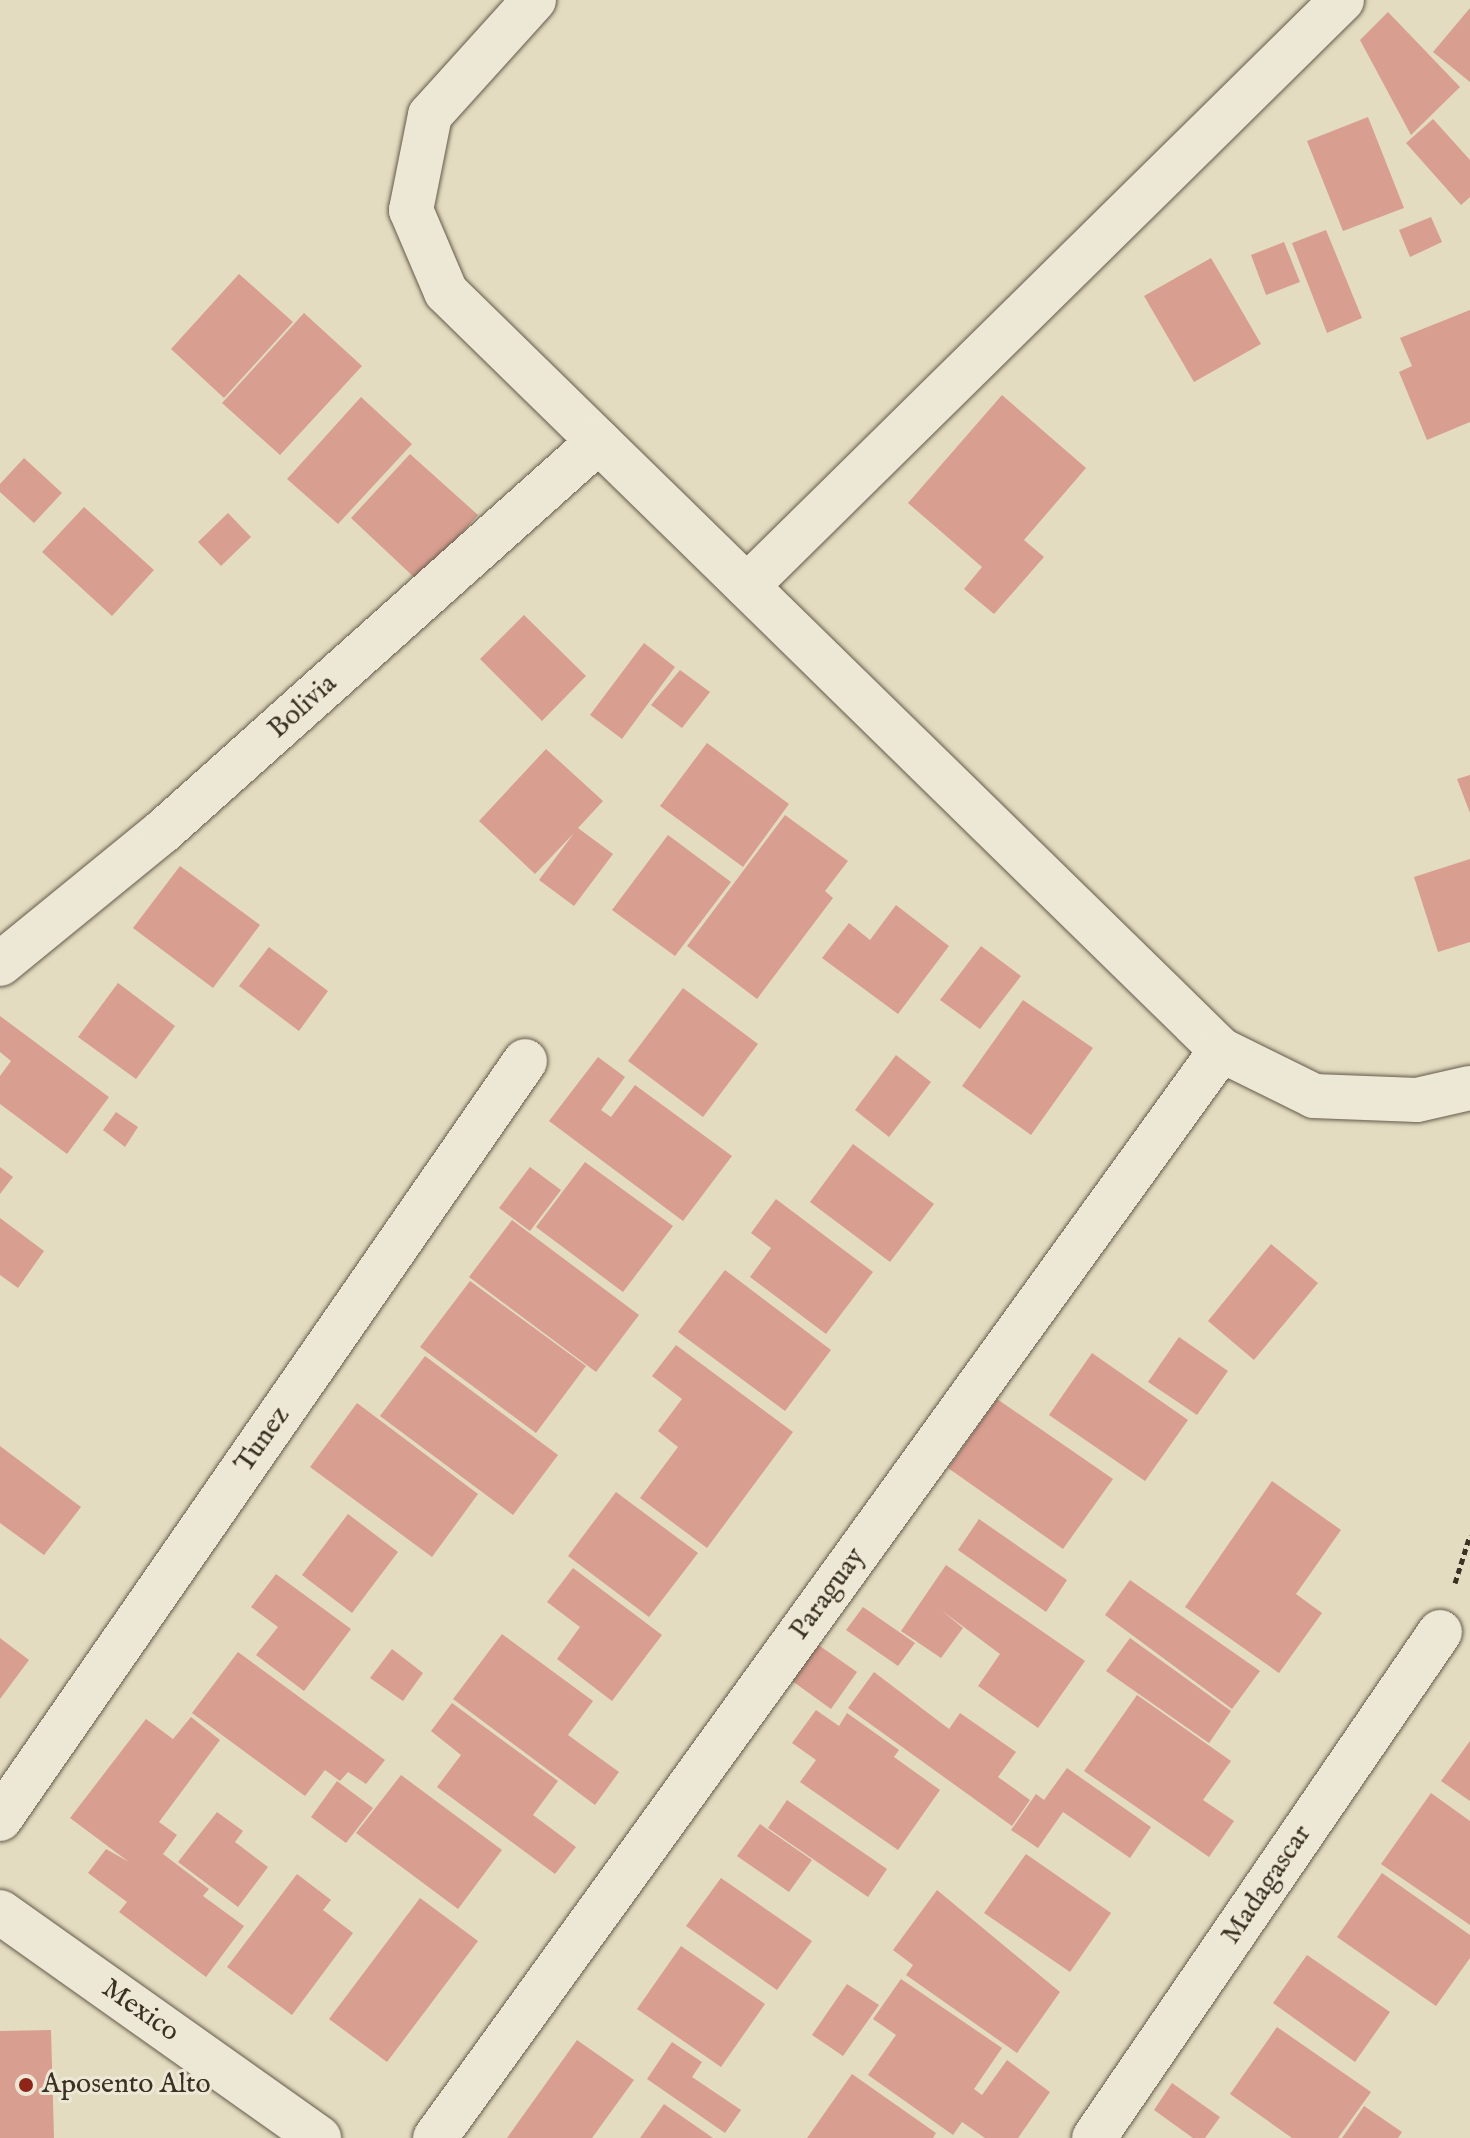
<!DOCTYPE html>
<style>
body{margin:0}
#map{position:relative;width:1470px;height:2138px;overflow:hidden;background:#e4dcc0;font-family:"IM FELL English",serif}
div>[style]{position:absolute}
.building>*{inset:0;background:#d89e90}
.path>*{height:5px;margin-top:-2.5px;transform-origin:0;background:repeating-linear-gradient(90deg,#3b3024 0 6px,transparent 0 10px)}
.roads{filter:drop-shadow(0 0 2px #655b4b) drop-shadow(0 0 2px #655b4b)}
.minor>*{height:44px;margin:-22px;padding:0 22px;transform-origin:22px;border-radius:22px;background:#ede8d6}
.dots>*{width:22px;height:22px;translate:-50% -50%;box-sizing:border-box;border:4px solid #ede8d6;border-radius:50%}
span{translate:-50% -50%;white-space:nowrap;text-align:center;line-height:1.15;-webkit-text-stroke:6px #ede8d6;paint-order:stroke}
.street-label{font-size:28px;color:#3b3024}
.poi-label{font-size:28px;color:#3b3024}
.left{translate:0 -50%;text-align:left}
</style>
<div id="map">
<div class="building">
<div style="clip-path:polygon(1470px 8px,1470px 82px,1433px 52px)"></div>
<div style="clip-path:polygon(1388px 12px,1460px 87px,1411px 135px,1360px 40px)"></div>
<div style="clip-path:polygon(1368px 117px,1404px 208px,1343px 231px,1307px 141px)"></div>
<div style="clip-path:polygon(1433px 119px,1470px 160px,1470px 197px,1461px 205px,1406px 143px)"></div>
<div style="clip-path:polygon(1431px 217px,1442px 242px,1410px 257px,1399px 230px)"></div>
<div style="clip-path:polygon(1326px 230px,1362px 318px,1327px 333px,1292px 243px)"></div>
<div style="clip-path:polygon(1284px 242px,1300px 282px,1266px 295px,1251px 255px)"></div>
<div style="clip-path:polygon(1211px 258px,1261px 344px,1194px 382px,1144px 296px)"></div>
<div style="clip-path:polygon(239px 274px,293px 322px,224px 398px,171px 349px)"></div>
<div style="clip-path:polygon(1470px 310px,1470px 422px,1427px 440px,1399px 372px,1412px 366px,1400px 338px)"></div>
<div style="clip-path:polygon(304px 313px,362px 366px,280px 455px,222px 403px)"></div>
<div style="clip-path:polygon(1002px 395px,1086px 468px,1024px 540px,1044px 557px,994px 614px,964px 589px,982px 567px,908px 503px)"></div>
<div style="clip-path:polygon(361px 397px,412px 444px,338px 524px,287px 479px)"></div>
<div style="clip-path:polygon(410px 454px,478px 515px,418px 581px,351px 518px)"></div>
<div style="clip-path:polygon(24px 458px,62px 493px,34px 523px,0 492px,0 484px)"></div>
<div style="clip-path:polygon(84px 507px,154px 570px,112px 616px,42px 552px)"></div>
<div style="clip-path:polygon(228px 513px,251px 537px,221px 566px,198px 542px)"></div>
<div style="clip-path:polygon(524px 615px,586px 676px,542px 721px,480px 659px)"></div>
<div style="clip-path:polygon(644px 643px,675px 667px,622px 739px,590px 715px)"></div>
<div style="clip-path:polygon(680px 670px,710px 692px,682px 728px,651px 705px)"></div>
<div style="clip-path:polygon(707px 743px,789px 804px,743px 867px,660px 806px)"></div>
<div style="clip-path:polygon(546px 749px,603px 801px,578px 828px,613px 854px,574px 906px,539px 880px,574px 833px,535px 874px,479px 821px)"></div>
<div style="clip-path:polygon(1470px 775px,1470px 813px,1457px 779px)"></div>
<div style="clip-path:polygon(785px 815px,848px 861px,825px 891px,833px 898px,757px 999px,687px 946px)"></div>
<div style="clip-path:polygon(668px 835px,731px 882px,675px 956px,612px 910px)"></div>
<div style="clip-path:polygon(1470px 859px,1470px 942px,1438px 952px,1414px 877px)"></div>
<div style="clip-path:polygon(180px 866px,260px 925px,213px 988px,133px 928px)"></div>
<div style="clip-path:polygon(896px 905px,949px 946px,898px 1014px,822px 958px,849px 923px,870px 940px)"></div>
<div style="clip-path:polygon(981px 946px,1021px 976px,980px 1029px,940px 1000px)"></div>
<div style="clip-path:polygon(269px 947px,328px 991px,299px 1031px,239px 986px)"></div>
<div style="clip-path:polygon(118px 983px,175px 1026px,136px 1079px,78px 1037px)"></div>
<div style="clip-path:polygon(683px 988px,758px 1044px,703px 1117px,628px 1061px)"></div>
<div style="clip-path:polygon(1023px 1000px,1093px 1048px,1031px 1135px,962px 1086px)"></div>
<div style="clip-path:polygon(0 1016px,109px 1097px,67px 1154px,0 1104px,0 1076px,11px 1061px,0 1052px)"></div>
<div style="clip-path:polygon(896px 1055px,931px 1082px,889px 1137px,855px 1110px)"></div>
<div style="clip-path:polygon(598px 1057px,625px 1077px,601px 1110px,611px 1117px,635px 1085px,732px 1156px,683px 1221px,549px 1121px)"></div>
<div style="clip-path:polygon(116px 1112px,138px 1127px,125px 1147px,103px 1130px)"></div>
<div style="clip-path:polygon(853px 1144px,934px 1204px,890px 1262px,810px 1202px)"></div>
<div style="clip-path:polygon(585px 1162px,673px 1226px,623px 1292px,536px 1227px)"></div>
<div style="clip-path:polygon(0 1167px,13px 1177px,0 1194px)"></div>
<div style="clip-path:polygon(530px 1167px,561px 1190px,530px 1231px,499px 1208px)"></div>
<div style="clip-path:polygon(776px 1199px,873px 1272px,826px 1334px,750px 1277px,771px 1248px,751px 1233px)"></div>
<div style="clip-path:polygon(0 1218px,44px 1251px,18px 1288px,0 1275px)"></div>
<div style="clip-path:polygon(512px 1220px,639px 1315px,596px 1372px,469px 1277px)"></div>
<div style="clip-path:polygon(1271px 1244px,1318px 1283px,1254px 1360px,1208px 1321px)"></div>
<div style="clip-path:polygon(725px 1270px,831px 1350px,785px 1411px,678px 1332px)"></div>
<div style="clip-path:polygon(470px 1281px,586px 1366px,536px 1433px,420px 1347px)"></div>
<div style="clip-path:polygon(1179px 1337px,1228px 1371px,1197px 1415px,1148px 1382px)"></div>
<div style="clip-path:polygon(676px 1345px,793px 1432px,707px 1548px,640px 1498px,678px 1447px,658px 1431px,682px 1399px,652px 1376px)"></div>
<div style="clip-path:polygon(1092px 1353px,1188px 1420px,1145px 1481px,1049px 1415px)"></div>
<div style="clip-path:polygon(425px 1356px,558px 1455px,513px 1515px,380px 1416px)"></div>
<div style="clip-path:polygon(997px 1399px,1113px 1479px,1063px 1549px,948px 1468px)"></div>
<div style="clip-path:polygon(357px 1403px,478px 1494px,432px 1557px,310px 1467px)"></div>
<div style="clip-path:polygon(0 1446px,81px 1507px,44px 1555px,0 1523px)"></div>
<div style="clip-path:polygon(1272px 1481px,1341px 1530px,1296px 1594px,1322px 1613px,1279px 1673px,1185px 1607px)"></div>
<div style="clip-path:polygon(616px 1492px,698px 1553px,649px 1617px,568px 1556px)"></div>
<div style="clip-path:polygon(348px 1514px,398px 1552px,352px 1613px,302px 1575px)"></div>
<div style="clip-path:polygon(979px 1519px,1067px 1580px,1046px 1612px,958px 1550px)"></div>
<div style="clip-path:polygon(946px 1565px,1085px 1661px,1038px 1728px,978px 1686px,1000px 1654px,941px 1610px,963px 1628px,941px 1658px,901px 1631px)"></div>
<div style="clip-path:polygon(573px 1568px,662px 1635px,612px 1701px,557px 1659px,580px 1627px,547px 1602px)"></div>
<div style="clip-path:polygon(276px 1574px,351px 1629px,304px 1691px,256px 1655px,278px 1627px,251px 1607px)"></div>
<div style="clip-path:polygon(1130px 1580px,1260px 1671px,1232px 1709px,1105px 1615px)"></div>
<div style="clip-path:polygon(863px 1607px,915px 1643px,898px 1666px,846px 1630px)"></div>
<div style="clip-path:polygon(502px 1634px,593px 1701px,568px 1735px,619px 1772px,595px 1805px,453px 1699px)"></div>
<div style="clip-path:polygon(807px 1637px,857px 1672px,831px 1709px,781px 1673px)"></div>
<div style="clip-path:polygon(0 1638px,29px 1660px,0 1699px)"></div>
<div style="clip-path:polygon(1130px 1638px,1231px 1711px,1209px 1743px,1106px 1671px)"></div>
<div style="clip-path:polygon(392px 1649px,423px 1673px,403px 1701px,370px 1678px)"></div>
<div style="clip-path:polygon(238px 1652px,385px 1760px,366px 1784px,348px 1772px,340px 1781px,325px 1770px,305px 1796px,192px 1713px)"></div>
<div style="clip-path:polygon(874px 1672px,949px 1729px,960px 1713px,1016px 1752px,998px 1777px,1030px 1800px,1012px 1826px,848px 1708px)"></div>
<div style="clip-path:polygon(1137px 1695px,1231px 1761px,1203px 1800px,1234px 1821px,1209px 1857px,1084px 1771px)"></div>
<div style="clip-path:polygon(452px 1703px,558px 1781px,533px 1815px,576px 1847px,555px 1874px,437px 1787px,461px 1755px,431px 1731px)"></div>
<div style="clip-path:polygon(816px 1710px,839px 1726px,847px 1713px,899px 1750px,894px 1757px,940px 1790px,898px 1850px,800px 1782px,816px 1760px,792px 1743px)"></div>
<div style="clip-path:polygon(191px 1717px,220px 1740px,159px 1822px,177px 1835px,163px 1854px,209px 1889px,203px 1896px,244px 1926px,206px 1977px,119px 1912px,127px 1902px,88px 1873px,106px 1849px,129px 1862px,70px 1818px,146px 1719px,173px 1739px)"></div>
<div style="clip-path:polygon(1470px 1741px,1470px 1801px,1441px 1781px)"></div>
<div style="clip-path:polygon(1067px 1768px,1151px 1827px,1130px 1858px,1063px 1812px,1038px 1848px,1011px 1830px,1036px 1794px,1044px 1800px)"></div>
<div style="clip-path:polygon(401px 1775px,502px 1850px,458px 1909px,356px 1833px)"></div>
<div style="clip-path:polygon(337px 1781px,373px 1808px,346px 1843px,311px 1817px)"></div>
<div style="clip-path:polygon(1431px 1793px,1470px 1821px,1470px 1925px,1381px 1864px)"></div>
<div style="clip-path:polygon(787px 1800px,887px 1869px,868px 1897px,768px 1828px)"></div>
<div style="clip-path:polygon(217px 1812px,243px 1831px,235px 1842px,268px 1867px,238px 1907px,178px 1862px)"></div>
<div style="clip-path:polygon(760px 1824px,812px 1860px,789px 1892px,737px 1856px)"></div>
<div style="clip-path:polygon(1026px 1854px,1111px 1913px,1070px 1972px,984px 1913px)"></div>
<div style="clip-path:polygon(1382px 1873px,1470px 1935px,1470px 1958px,1436px 2006px,1337px 1937px)"></div>
<div style="clip-path:polygon(297px 1874px,331px 1900px,323px 1910px,353px 1933px,292px 2015px,227px 1967px)"></div>
<div style="clip-path:polygon(721px 1878px,812px 1941px,777px 1990px,686px 1926px)"></div>
<div style="clip-path:polygon(937px 1890px,1060px 1992px,1017px 2053px,906px 1975px,913px 1965px,893px 1950px)"></div>
<div style="clip-path:polygon(420px 1898px,478px 1941px,387px 2062px,329px 2019px)"></div>
<div style="clip-path:polygon(681px 1946px,765px 2004px,721px 2067px,637px 2009px)"></div>
<div style="clip-path:polygon(1307px 1955px,1390px 2012px,1355px 2062px,1273px 2003px)"></div>
<div style="clip-path:polygon(901px 1979px,1002px 2048px,974px 2089px,982px 2095px,1007px 2060px,1050px 2092px,1018px 2138px,985px 2138px,962px 2122px,953px 2135px,868px 2075px,896px 2035px,873px 2019px)"></div>
<div style="clip-path:polygon(847px 1984px,879px 2005px,843px 2056px,812px 2035px)"></div>
<div style="clip-path:polygon(1277px 2027px,1371px 2092px,1338px 2138px,1292px 2138px,1230px 2094px)"></div>
<div style="clip-path:polygon(51px 2030px,54px 2138px,0 2138px,0 2031px)"></div>
<div style="clip-path:polygon(577px 2040px,634px 2080px,592px 2138px,507px 2138px)"></div>
<div style="clip-path:polygon(672px 2042px,702px 2062px,692px 2077px,741px 2110px,725px 2133px,647px 2079px)"></div>
<div style="clip-path:polygon(852px 2074px,936px 2133px,933px 2138px,807px 2138px)"></div>
<div style="clip-path:polygon(1172px 2083px,1220px 2117px,1205px 2138px,1193px 2138px,1154px 2110px)"></div>
<div style="clip-path:polygon(664px 2104px,713px 2138px,640px 2138px)"></div>
<div style="clip-path:polygon(1364px 2106px,1402px 2132px,1398px 2138px,1342px 2138px)"></div>
</div>
<div class="path">
<div style="left:1455px;top:1583px;width:50px;rotate:-72.6deg"></div>
</div>
<div class="roads">
<div class="minor">
<div style="left:534px;top:0;width:155px;rotate:132.1deg"></div>
<div style="left:430px;top:115px;width:97px;rotate:101.3deg"></div>
<div style="left:411px;top:210px;width:89px;rotate:66.9deg"></div>
<div style="left:446px;top:292px;width:1084px;rotate:44.36deg"></div>
<div style="left:1221px;top:1050px;width:104px;rotate:26.3deg"></div>
<div style="left:1314px;top:1096px;width:103px;rotate:2.2deg"></div>
<div style="left:1417px;top:1100px;width:54px;rotate:-12.8deg"></div>
<div style="left:747px;top:586px;width:835px;rotate:-44.56deg"></div>
<div style="left:0;top:964px;width:209px;rotate:-39.2deg"></div>
<div style="left:162px;top:832px;width:586px;rotate:-41.82deg"></div>
<div style="left:0;top:1819px;width:922px;rotate:-55.29deg"></div>
<div style="left:0;top:1912px;width:391px;rotate:35.3deg"></div>
<div style="left:435px;top:2138px;width:1342px;rotate:-54.15deg"></div>
<div style="left:1094px;top:2138px;width:613px;rotate:-55.64deg"></div>
</div>
</div>
<div class="dots">
<div style="left:26px;top:2085px;background:#8f2418"></div>
</div>
<div class="street-label">
<span style="left:303px;top:707px;rotate:-42deg">Bolivia</span>
<span style="left:263px;top:1440px;rotate:-55deg">Tunez</span>
<span style="left:828px;top:1594px;rotate:-54deg">Paraguay</span>
<span style="left:1267px;top:1885px;rotate:-56deg">Madagascar</span>
<span style="left:140px;top:2011px;rotate:35deg">Mexico</span>
</div>
<div class="poi-label">
<span class="left" style="left:42px;top:2085px">Aposento Alto</span>
</div>
</div>
